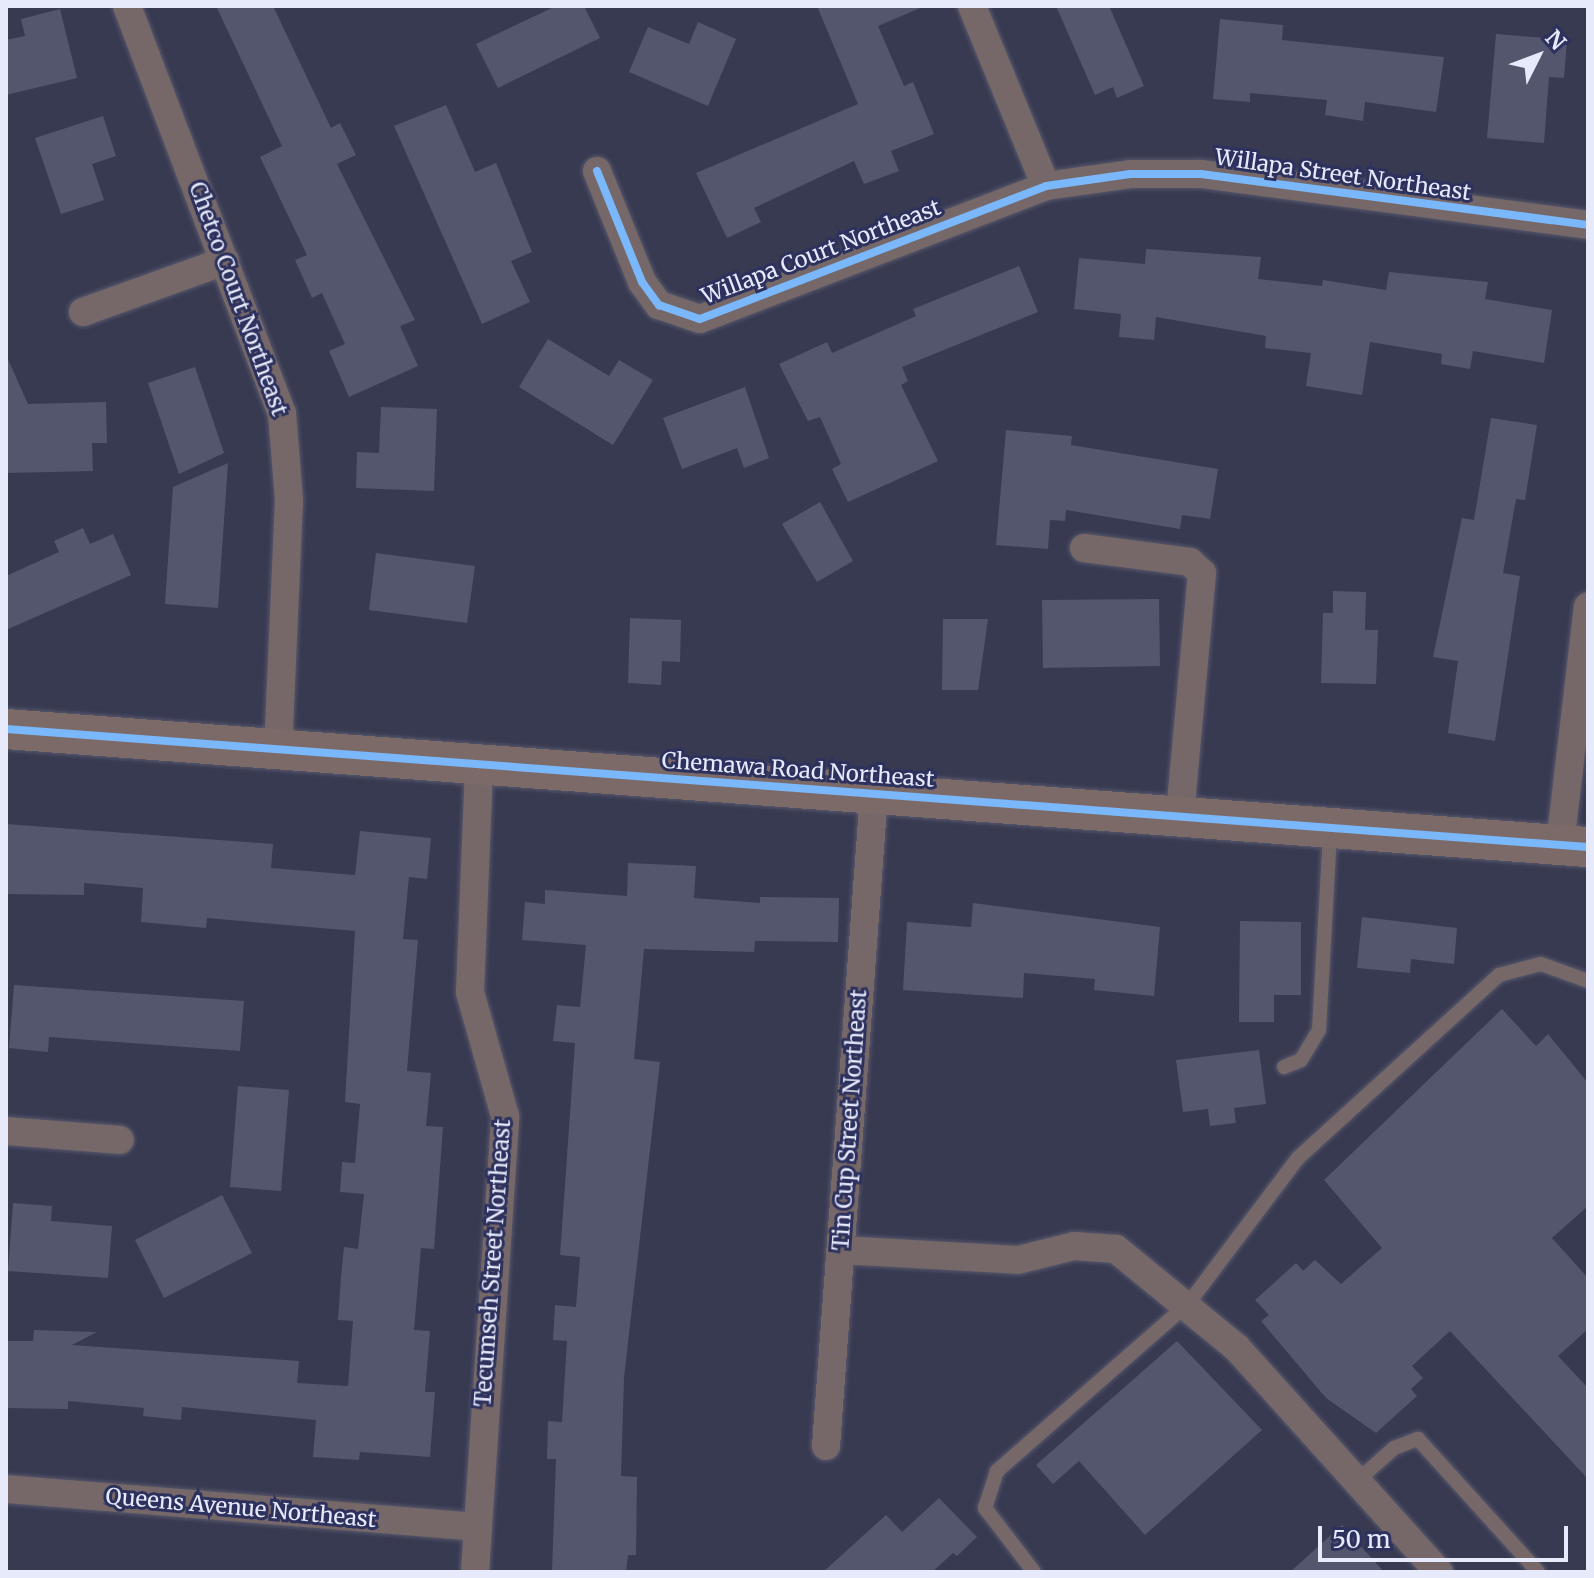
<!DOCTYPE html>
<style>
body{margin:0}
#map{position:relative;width:1594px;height:1578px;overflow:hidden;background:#383a52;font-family:Merriweather,serif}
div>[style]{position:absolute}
.building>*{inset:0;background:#54566d}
.roads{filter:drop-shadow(0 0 2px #57586b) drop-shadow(0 0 2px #57586b)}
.lane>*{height:14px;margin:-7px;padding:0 7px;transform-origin:7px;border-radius:7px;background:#766868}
.street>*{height:28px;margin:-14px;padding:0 14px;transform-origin:14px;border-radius:14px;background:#766868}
.secondary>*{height:40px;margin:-20px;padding:0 20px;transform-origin:20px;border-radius:20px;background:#7c6a68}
.cycleway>*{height:8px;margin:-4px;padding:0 4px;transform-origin:4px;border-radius:4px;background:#7ab7fb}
span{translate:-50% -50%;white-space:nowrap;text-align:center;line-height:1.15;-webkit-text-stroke:6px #2d315d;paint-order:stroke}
.street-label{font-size:22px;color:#e7eafb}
.frame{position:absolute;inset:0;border:8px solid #e7eafb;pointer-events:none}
.north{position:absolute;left:1498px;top:16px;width:80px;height:80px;-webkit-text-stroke:6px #2d315d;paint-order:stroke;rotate:48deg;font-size:22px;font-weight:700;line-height:32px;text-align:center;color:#e7eafb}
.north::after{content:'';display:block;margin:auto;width:28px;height:36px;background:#e7eafb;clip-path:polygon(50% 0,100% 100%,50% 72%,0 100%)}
.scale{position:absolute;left:1318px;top:1526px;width:250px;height:36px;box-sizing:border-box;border:4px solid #e7eafb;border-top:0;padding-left:10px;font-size:24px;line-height:28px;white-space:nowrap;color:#e7eafb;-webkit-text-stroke:6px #2d315d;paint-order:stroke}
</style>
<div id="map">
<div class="building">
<div style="clip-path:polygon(216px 6px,273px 6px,331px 128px,340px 123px,356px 155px,337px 164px,415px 320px,400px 326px,418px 366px,349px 397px,329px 351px,345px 344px,322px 293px,312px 298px,295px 260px,307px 255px,260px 157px,282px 146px)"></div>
<div style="clip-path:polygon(556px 6px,584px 6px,600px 38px,498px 88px,476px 44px)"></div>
<div style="clip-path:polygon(817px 6px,925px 6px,878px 26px,904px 86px,913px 82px,934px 134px,891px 151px,899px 171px,864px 184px,854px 161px,754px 208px,761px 222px,727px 238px,696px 173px,858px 104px)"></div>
<div style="clip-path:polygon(1056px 6px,1109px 6px,1144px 86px,1117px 98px,1113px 87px,1095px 95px)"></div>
<div style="clip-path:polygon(60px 9px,77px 78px,6px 95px,6px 40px,25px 36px,21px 19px)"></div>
<div style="clip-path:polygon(1220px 19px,1283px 25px,1282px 40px,1444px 57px,1436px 112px,1365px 102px,1363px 121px,1325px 115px,1327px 100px,1250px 93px,1250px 102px,1213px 99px)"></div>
<div style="clip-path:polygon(698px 22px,736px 39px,708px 106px,629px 72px,648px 27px,689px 44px)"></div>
<div style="clip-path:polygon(1496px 34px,1567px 40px,1564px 78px,1549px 77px,1544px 143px,1487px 138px)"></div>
<div style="clip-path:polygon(446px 105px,475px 172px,496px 163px,532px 252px,511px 261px,530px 302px,482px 324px,394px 126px)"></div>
<div style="clip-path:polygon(103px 116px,116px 156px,92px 164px,104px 200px,61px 214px,35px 138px)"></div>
<div style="clip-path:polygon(1146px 249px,1261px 257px,1258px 279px,1322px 286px,1323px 280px,1386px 290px,1389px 272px,1488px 282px,1485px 299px,1552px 310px,1544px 363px,1473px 351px,1470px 369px,1441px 364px,1442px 354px,1370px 342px,1362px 395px,1306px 386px,1311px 353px,1265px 348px,1266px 336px,1156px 317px,1154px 340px,1119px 337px,1121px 314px,1074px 309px,1079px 258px,1145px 264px)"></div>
<div style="clip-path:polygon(1019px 266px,1038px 312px,902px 367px,908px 381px,901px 385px,938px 461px,848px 502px,832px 469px,841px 464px,820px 417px,808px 421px,779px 364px,827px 342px,832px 353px,916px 316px,913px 309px)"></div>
<div style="clip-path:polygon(548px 339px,609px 376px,619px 360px,653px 380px,613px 445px,519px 387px)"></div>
<div style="clip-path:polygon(6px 355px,28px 404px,106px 402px,107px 443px,92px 443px,93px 471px,6px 473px)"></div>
<div style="clip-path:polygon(195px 367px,224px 453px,179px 474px,148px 383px)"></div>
<div style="clip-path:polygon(745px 387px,769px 458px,744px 468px,737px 448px,682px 469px,663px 418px)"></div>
<div style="clip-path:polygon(381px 407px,437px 409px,434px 491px,356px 488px,357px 452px,379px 453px)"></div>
<div style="clip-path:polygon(1491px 418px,1537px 425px,1525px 500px,1516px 499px,1503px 573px,1520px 576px,1495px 741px,1448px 733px,1458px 661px,1433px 657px,1462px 518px,1474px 520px)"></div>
<div style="clip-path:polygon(1006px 430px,1072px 436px,1071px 445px,1218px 469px,1210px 519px,1182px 515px,1180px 529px,1066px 510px,1065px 521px,1050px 520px,1048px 549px,996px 545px)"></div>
<div style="clip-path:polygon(228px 463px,218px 608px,165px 604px,173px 487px)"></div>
<div style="clip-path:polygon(820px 502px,853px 561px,817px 582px,782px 524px)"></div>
<div style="clip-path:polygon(83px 528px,90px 544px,113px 534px,131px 575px,6px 630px,6px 576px,59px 552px,54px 541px)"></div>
<div style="clip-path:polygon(376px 553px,475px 566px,467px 623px,369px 610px)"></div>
<div style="clip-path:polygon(1333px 591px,1366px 592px,1365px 630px,1378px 630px,1376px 684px,1321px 683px,1323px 613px,1333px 613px)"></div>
<div style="clip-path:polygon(1159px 599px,1160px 666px,1043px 668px,1042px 600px)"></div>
<div style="clip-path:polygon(630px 618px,681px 620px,680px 662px,662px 661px,661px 685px,628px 683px)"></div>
<div style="clip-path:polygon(943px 619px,988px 619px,978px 690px,942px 690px)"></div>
<div style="clip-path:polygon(6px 824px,273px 844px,271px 868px,355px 875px,360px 831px,431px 838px,427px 879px,409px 877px,403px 939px,418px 940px,407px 1071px,431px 1073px,426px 1126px,443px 1127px,434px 1249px,421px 1248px,414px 1330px,430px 1331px,425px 1392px,435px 1392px,430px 1457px,360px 1452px,359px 1460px,313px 1457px,316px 1420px,182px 1407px,181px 1420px,143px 1416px,144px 1408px,68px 1401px,68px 1409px,6px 1408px,6px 1341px,33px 1341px,34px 1330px,97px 1332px,72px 1345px,299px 1361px,297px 1383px,348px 1386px,353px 1321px,338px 1320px,341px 1276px,344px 1247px,358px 1249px,364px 1194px,340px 1192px,342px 1162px,355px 1163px,360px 1104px,345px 1102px,355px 931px,207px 918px,206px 928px,141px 922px,143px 888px,84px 883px,84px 895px,6px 894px)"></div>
<div style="clip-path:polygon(628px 863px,696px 866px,694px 898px,760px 903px,760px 897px,839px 898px,838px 942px,755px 941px,754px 952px,644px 949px,634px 1059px,660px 1062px,624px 1378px,621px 1476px,637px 1477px,636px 1555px,628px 1555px,626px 1572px,552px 1572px,556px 1459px,547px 1459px,548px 1421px,562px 1422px,567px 1341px,553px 1340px,555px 1305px,576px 1307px,580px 1257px,560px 1255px,575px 1043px,553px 1041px,557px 1005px,580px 1007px,586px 945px,522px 940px,525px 902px,545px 904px,545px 890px,627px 896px)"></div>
<div style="clip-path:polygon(973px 903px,1160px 927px,1154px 996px,1094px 990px,1095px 979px,1024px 973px,1023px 998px,903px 990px,907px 922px,971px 927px)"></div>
<div style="clip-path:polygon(1362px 917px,1457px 928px,1454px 964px,1411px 959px,1410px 973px,1357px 968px)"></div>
<div style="clip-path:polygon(1240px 921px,1301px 922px,1301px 995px,1274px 995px,1274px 1022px,1239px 1022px)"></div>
<div style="clip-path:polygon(14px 985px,244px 1001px,240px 1051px,49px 1037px,48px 1052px,9px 1048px)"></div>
<div style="clip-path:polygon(1502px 1009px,1536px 1046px,1548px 1034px,1588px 1083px,1588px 1206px,1552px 1238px,1588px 1278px,1588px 1329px,1558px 1356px,1588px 1388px,1588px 1479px,1450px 1331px,1412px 1366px,1423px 1378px,1411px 1389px,1417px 1396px,1376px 1433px,1326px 1398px,1261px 1321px,1269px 1315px,1255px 1300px,1296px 1263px,1303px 1271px,1315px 1260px,1341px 1284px,1382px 1248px,1324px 1180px)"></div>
<div style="clip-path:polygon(1259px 1050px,1266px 1104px,1234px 1108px,1236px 1123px,1210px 1126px,1208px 1109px,1183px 1112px,1176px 1060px)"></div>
<div style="clip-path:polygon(238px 1086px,289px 1090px,281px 1191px,230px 1187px)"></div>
<div style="clip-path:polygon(222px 1195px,252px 1253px,164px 1298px,135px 1240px)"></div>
<div style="clip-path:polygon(13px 1203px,52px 1206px,51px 1221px,112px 1226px,108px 1278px,8px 1271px)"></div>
<div style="clip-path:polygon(1177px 1341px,1262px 1430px,1145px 1535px,1079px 1461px,1053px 1484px,1036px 1465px)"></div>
<div style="clip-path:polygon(939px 1498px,977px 1537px,957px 1556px,953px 1553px,932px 1572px,823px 1572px,886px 1515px,902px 1532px)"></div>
<div style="clip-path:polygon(1342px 1525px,1384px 1572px,1290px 1572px)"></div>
</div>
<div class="roads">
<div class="lane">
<div style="left:1284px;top:1067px;width:18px;rotate:-22deg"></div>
<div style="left:1301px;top:1060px;width:35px;rotate:-59deg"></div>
<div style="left:1319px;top:1030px;width:198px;rotate:-86.8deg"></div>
<div style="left:1357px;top:1481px;width:50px;rotate:-41.7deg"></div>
<div style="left:1394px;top:1448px;width:26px;rotate:-21deg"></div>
<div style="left:1418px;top:1439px;width:179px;rotate:47.9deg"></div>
<div style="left:1034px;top:1572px;width:81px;rotate:-127.4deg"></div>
<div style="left:985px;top:1508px;width:39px;rotate:-72deg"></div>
<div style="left:997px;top:1471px;width:254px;rotate:-41.2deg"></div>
<div style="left:1188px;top:1304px;width:183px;rotate:-53deg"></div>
<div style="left:1298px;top:1158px;width:272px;rotate:-42.3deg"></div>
<div style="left:1499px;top:975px;width:43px;rotate:-14.7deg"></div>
<div style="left:1541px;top:964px;width:50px;rotate:19.9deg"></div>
</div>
<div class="street">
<div style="left:127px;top:6px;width:436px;rotate:69.2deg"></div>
<div style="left:282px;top:413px;width:87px;rotate:85.4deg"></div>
<div style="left:289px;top:500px;width:248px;rotate:92.5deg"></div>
<div style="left:972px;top:6px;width:195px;rotate:67.7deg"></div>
<div style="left:597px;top:171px;width:120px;rotate:67.9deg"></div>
<div style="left:642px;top:282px;width:29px;rotate:54deg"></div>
<div style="left:659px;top:305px;width:43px;rotate:18.9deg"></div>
<div style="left:700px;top:319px;width:371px;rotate:-21deg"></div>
<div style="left:1046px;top:186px;width:85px;rotate:-8.1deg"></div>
<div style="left:1130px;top:174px;width:71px"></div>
<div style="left:1201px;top:174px;width:390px;rotate:7.5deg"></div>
<div style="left:83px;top:312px;width:151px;rotate:-19.8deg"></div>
<div style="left:1084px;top:548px;width:107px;rotate:7.5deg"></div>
<div style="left:1190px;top:562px;width:16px;rotate:43deg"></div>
<div style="left:1202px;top:573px;width:245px;rotate:95.2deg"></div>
<div style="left:1560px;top:845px;width:240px;rotate:-83.3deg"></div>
<div style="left:6px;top:1131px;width:114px;rotate:4.5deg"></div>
<div style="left:841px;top:1250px;width:177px;rotate:3.2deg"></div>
<div style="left:1018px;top:1260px;width:58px;rotate:-14deg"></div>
<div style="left:1074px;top:1246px;width:42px;rotate:4.1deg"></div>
<div style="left:1116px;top:1249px;width:156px;rotate:39.3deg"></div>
<div style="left:1237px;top:1348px;width:302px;rotate:48deg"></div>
<div style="left:826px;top:1446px;width:654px;rotate:-85.79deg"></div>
<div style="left:6px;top:1489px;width:471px;rotate:4.6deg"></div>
<div style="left:475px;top:1572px;width:457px;rotate:-86.2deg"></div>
<div style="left:505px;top:1116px;width:129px;rotate:-105.8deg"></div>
<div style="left:470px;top:992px;width:227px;rotate:-87.7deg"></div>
</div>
<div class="secondary">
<div style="left:6px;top:729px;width:1586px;rotate:4.27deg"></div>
</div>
</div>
<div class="cycleway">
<div style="left:597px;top:171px;width:120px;rotate:67.9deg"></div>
<div style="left:642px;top:282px;width:29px;rotate:54deg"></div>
<div style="left:659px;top:305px;width:43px;rotate:18.9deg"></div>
<div style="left:700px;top:319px;width:371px;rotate:-21deg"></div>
<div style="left:1046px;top:186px;width:85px;rotate:-8.1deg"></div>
<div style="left:1130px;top:174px;width:71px"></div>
<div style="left:1201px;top:174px;width:390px;rotate:7.5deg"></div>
<div style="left:6px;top:729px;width:1586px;rotate:4.27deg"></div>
</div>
<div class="street-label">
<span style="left:1343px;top:175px;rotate:8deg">Willapa Street Northeast</span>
<span style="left:821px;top:252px;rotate:-21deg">Willapa Court Northeast</span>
<span style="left:238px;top:299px;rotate:70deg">Chetco Court Northeast</span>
<span style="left:798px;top:770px;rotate:4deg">Chemawa Road Northeast</span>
<span style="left:850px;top:1120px;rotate:-86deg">Tin Cup Street Northeast</span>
<span style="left:493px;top:1263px;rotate:-86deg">Tecumseh Street Northeast</span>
<span style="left:241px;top:1508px;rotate:5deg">Queens Avenue Northeast</span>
</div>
<div class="frame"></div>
<div class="north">N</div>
<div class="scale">50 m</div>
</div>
